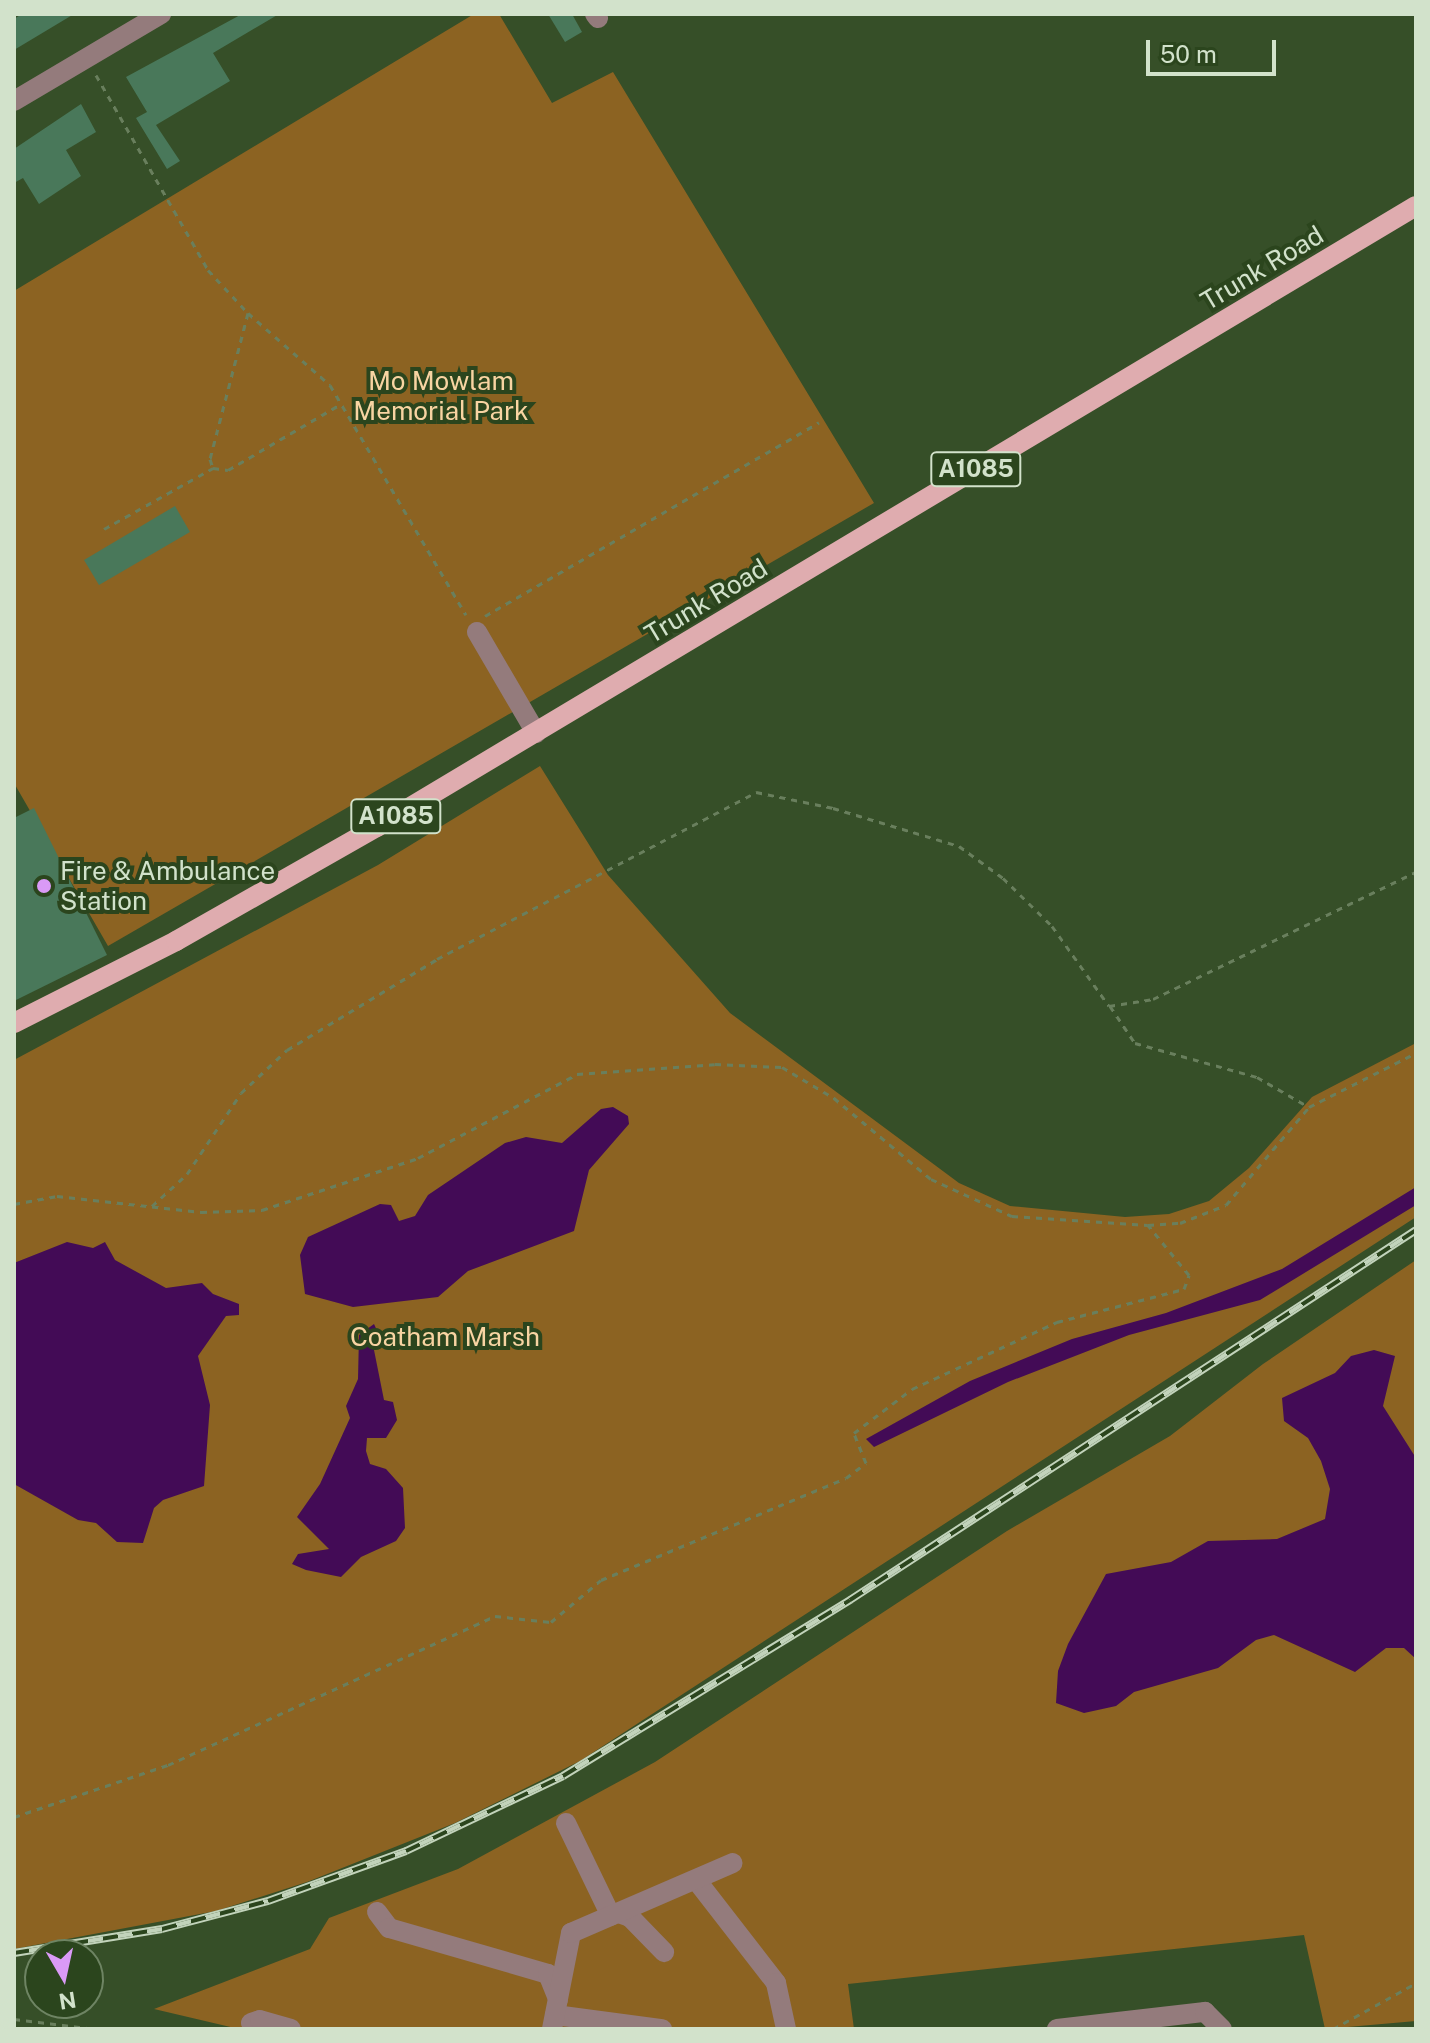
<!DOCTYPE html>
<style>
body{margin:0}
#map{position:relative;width:1430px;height:2043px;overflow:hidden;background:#364f28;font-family:"Public Sans",sans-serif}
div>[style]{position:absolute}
.green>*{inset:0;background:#8c6322}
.water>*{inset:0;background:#430b56}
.building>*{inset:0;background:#49785a}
.path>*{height:3px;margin-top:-1.5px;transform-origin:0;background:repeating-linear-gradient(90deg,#697f5d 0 6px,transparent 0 12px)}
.minor>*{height:20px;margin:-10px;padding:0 10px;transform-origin:10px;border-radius:10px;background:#947b7c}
.major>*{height:20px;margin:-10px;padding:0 10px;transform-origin:10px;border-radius:10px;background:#dfacaf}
.rail>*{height:8px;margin-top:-4px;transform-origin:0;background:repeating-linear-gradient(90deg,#2b451d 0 15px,#c2d3bb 0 30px);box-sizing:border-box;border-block:2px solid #c2d3bb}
.dots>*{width:22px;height:22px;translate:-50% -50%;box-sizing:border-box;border:4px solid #2b451d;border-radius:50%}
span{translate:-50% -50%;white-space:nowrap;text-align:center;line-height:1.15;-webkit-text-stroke:8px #2b451d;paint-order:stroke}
.shield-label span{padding:2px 6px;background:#2b451d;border:2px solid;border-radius:6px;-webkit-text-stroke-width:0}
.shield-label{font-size:24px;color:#d2e2cb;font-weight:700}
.street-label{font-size:26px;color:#d2e2cb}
.park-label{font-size:26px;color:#f8d4a2}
.poi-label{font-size:26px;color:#d2e2cb}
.left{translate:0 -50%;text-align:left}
.frame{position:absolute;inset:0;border:16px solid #d2e2cb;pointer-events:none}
.north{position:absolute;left:24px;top:1939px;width:80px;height:80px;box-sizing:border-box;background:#2b451d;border:2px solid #6e8463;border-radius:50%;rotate:171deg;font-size:22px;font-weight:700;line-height:32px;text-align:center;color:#d2e2cb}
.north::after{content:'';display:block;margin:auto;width:28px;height:36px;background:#da9af6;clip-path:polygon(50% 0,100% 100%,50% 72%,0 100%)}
.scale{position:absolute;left:1146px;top:40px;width:130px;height:36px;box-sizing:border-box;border:4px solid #d2e2cb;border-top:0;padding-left:10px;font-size:24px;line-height:28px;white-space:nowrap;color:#d2e2cb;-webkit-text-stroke:6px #2b451d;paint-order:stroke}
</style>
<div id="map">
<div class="green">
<div style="clip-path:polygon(474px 14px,499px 14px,552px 103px,613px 72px,874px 503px,108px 946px,14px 783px,14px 291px)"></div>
<div style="clip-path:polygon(540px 766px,608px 875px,730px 1013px,959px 1183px,1010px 1206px,1125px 1217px,1169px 1214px,1209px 1201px,1249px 1168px,1312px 1097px,1416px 1043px,1416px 1217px,580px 1761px,455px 1823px,307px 1882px,216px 1911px,14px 1949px,14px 1060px,378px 865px)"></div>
<div style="clip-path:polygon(1416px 1260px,1416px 2021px,1325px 2029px,1304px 1935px,848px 1984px,854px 2029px,239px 2029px,154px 2009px,310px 1949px,329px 1918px,458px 1869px,655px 1762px,1007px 1531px,1170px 1436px,1263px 1364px)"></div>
</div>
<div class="water">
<div style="clip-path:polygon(613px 1107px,628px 1116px,629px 1124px,589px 1170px,574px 1231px,468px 1271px,438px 1297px,353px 1307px,305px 1294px,300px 1255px,308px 1237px,380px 1204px,391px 1205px,399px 1221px,415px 1216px,428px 1195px,505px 1143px,526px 1137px,562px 1143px,601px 1109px)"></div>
<div style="clip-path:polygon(1416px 1187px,1416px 1205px,1260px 1300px,1129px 1335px,1008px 1382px,874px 1447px,866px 1439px,970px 1381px,1072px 1339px,1166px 1313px,1282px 1269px)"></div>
<div style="clip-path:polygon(67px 1242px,93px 1248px,105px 1242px,115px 1260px,166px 1288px,202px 1283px,213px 1294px,239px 1304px,239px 1315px,226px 1316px,198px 1356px,210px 1405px,204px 1486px,163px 1500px,154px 1508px,143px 1543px,117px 1542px,96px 1523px,78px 1520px,14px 1484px,14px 1263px)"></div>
<div style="clip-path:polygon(374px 1324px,380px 1337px,374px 1350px,384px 1400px,393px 1402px,397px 1420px,386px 1438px,367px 1438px,366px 1451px,370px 1464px,386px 1469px,403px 1488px,405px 1528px,396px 1541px,361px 1557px,341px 1577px,306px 1570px,292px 1564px,298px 1554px,329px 1549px,297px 1517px,320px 1484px,350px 1418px,346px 1406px,358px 1379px,359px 1335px)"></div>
<div style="clip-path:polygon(1374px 1350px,1395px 1356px,1383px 1406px,1416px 1458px,1416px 1659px,1404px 1648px,1386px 1648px,1355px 1672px,1274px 1635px,1256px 1640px,1218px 1668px,1134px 1692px,1116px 1706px,1084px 1713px,1056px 1703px,1058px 1671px,1068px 1644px,1106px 1574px,1171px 1562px,1208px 1541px,1277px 1539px,1325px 1519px,1330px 1489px,1321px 1461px,1308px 1438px,1284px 1421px,1282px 1398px,1335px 1373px,1351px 1356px)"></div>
</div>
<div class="building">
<div style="clip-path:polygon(22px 14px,74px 14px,14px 50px,14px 19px)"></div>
<div style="clip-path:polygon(242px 14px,279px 14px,213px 53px,230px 81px,156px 125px,180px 161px,167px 169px,136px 118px,147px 112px,126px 77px)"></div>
<div style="clip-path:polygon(548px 14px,572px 14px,582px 32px,565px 42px)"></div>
<div style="clip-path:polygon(81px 104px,96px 132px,66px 150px,81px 176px,39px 204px,23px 178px,14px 183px,14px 149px)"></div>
<div style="clip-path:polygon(175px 506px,190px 532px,99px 585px,84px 560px)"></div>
<div style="clip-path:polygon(34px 808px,107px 955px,14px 1001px,14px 818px)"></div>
</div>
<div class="path">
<div style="left:96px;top:75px;width:225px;rotate:60.1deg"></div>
<div style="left:208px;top:270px;width:59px;rotate:47.1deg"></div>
<div style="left:248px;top:313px;width:109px;rotate:41.3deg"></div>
<div style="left:330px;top:385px;width:267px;rotate:59.4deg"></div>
<div style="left:248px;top:313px;width:151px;rotate:104.6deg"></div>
<div style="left:210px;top:459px;width:9px;rotate:72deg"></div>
<div style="left:213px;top:468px;width:15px;rotate:8deg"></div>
<div style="left:228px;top:470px;width:131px;rotate:-30.3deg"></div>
<div style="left:104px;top:529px;width:125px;rotate:-29.2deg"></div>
<div style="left:485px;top:616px;width:386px;rotate:-30.1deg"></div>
<div style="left:1110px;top:1006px;width:45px;rotate:56deg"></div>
<div style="left:1135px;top:1043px;width:127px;rotate:15.6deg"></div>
<div style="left:1257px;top:1077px;width:60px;rotate:30deg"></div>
<div style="left:14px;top:1204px;width:44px;rotate:-10.5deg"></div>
<div style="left:57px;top:1196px;width:145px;rotate:6.3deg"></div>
<div style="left:201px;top:1212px;width:61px;rotate:-1.9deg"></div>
<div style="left:262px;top:1210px;width:164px;rotate:-18.4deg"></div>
<div style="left:418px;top:1158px;width:180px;rotate:-27.8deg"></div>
<div style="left:577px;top:1074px;width:138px;rotate:-4.1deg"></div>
<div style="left:715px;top:1064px;width:67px;rotate:2.6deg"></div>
<div style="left:782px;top:1067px;width:61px;rotate:30.8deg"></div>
<div style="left:834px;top:1098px;width:126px;rotate:39.9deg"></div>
<div style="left:931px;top:1179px;width:89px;rotate:24.6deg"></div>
<div style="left:1012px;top:1216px;width:136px;rotate:3.8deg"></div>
<div style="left:152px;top:1206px;width:47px;rotate:-42.4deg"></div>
<div style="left:187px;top:1174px;width:97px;rotate:-56.3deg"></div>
<div style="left:241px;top:1093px;width:63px;rotate:-43.1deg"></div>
<div style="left:287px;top:1050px;width:175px;rotate:-31.2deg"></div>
<div style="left:437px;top:959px;width:360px;rotate:-27.6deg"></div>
<div style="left:756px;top:792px;width:79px;rotate:11.7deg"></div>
<div style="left:833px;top:808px;width:132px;rotate:16.8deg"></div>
<div style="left:959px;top:846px;width:54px;rotate:36deg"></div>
<div style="left:1003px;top:878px;width:69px;rotate:44.4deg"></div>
<div style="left:1052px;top:926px;width:98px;rotate:54.5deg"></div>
<div style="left:1109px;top:1006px;width:45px;rotate:-9deg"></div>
<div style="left:1153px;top:999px;width:292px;rotate:-25.8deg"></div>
<div style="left:14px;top:1817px;width:163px;rotate:-18.7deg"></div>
<div style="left:168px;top:1765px;width:359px;rotate:-24.5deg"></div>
<div style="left:495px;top:1616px;width:56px;rotate:6.1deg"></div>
<div style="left:551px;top:1622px;width:65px;rotate:-40deg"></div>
<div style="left:601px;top:1580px;width:265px;rotate:-22.6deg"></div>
<div style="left:846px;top:1478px;width:25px;rotate:-37deg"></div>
<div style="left:866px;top:1463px;width:32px;rotate:-112deg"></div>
<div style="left:854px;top:1433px;width:73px;rotate:-37.2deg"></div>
<div style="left:912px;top:1389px;width:160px;rotate:-24.8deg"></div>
<div style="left:1057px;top:1322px;width:131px;rotate:-14.6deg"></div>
<div style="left:1184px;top:1289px;width:15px;rotate:-70deg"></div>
<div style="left:1189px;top:1275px;width:65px;rotate:-129.4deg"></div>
<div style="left:1148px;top:1225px;width:32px;rotate:-4deg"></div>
<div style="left:1180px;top:1223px;width:49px;rotate:-21.4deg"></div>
<div style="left:1226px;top:1205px;width:128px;rotate:-49.7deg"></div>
<div style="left:1309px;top:1107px;width:120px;rotate:-26.8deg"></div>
<div style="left:14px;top:2019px;width:82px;rotate:7deg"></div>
<div style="left:1333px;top:2029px;width:95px;rotate:-29deg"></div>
</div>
<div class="minor">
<div style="left:595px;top:14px;width:5px;rotate:53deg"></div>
<div style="left:14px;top:101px;width:171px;rotate:-30.6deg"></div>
<div style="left:477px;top:632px;width:117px;rotate:59.7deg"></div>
<div style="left:566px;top:1823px;width:103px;rotate:64.2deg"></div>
<div style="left:697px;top:1881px;width:129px;rotate:52.2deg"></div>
<div style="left:776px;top:1983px;width:47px;rotate:77.7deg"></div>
<div style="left:377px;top:1912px;width:20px;rotate:53deg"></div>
<div style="left:389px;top:1928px;width:166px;rotate:16.1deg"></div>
<div style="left:548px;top:1974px;width:27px;rotate:68deg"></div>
<div style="left:619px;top:1913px;width:12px;rotate:20deg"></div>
<div style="left:630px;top:1917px;width:49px;rotate:45.8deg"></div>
<div style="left:555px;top:2015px;width:108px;rotate:7.5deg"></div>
<div style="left:251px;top:2023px;width:9px;rotate:-18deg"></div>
<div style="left:260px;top:2020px;width:32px;rotate:16deg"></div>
<div style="left:552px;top:2029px;width:98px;rotate:-78.8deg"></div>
<div style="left:571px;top:1933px;width:176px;rotate:-23.4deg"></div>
<div style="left:1057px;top:2029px;width:149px;rotate:-6.6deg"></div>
<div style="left:1205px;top:2012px;width:24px;rotate:45deg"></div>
</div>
<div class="major">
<div style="left:14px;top:1023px;width:182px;rotate:-26.8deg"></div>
<div style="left:176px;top:941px;width:231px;rotate:-29.6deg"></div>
<div style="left:377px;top:827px;width:1210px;rotate:-30.87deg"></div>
</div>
<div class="rail">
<div style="left:14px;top:1953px;width:150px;rotate:-9.2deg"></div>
<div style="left:162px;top:1929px;width:110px;rotate:-14.8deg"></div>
<div style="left:268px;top:1901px;width:147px;rotate:-19.9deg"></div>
<div style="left:406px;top:1851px;width:174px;rotate:-25.5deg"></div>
<div style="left:563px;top:1776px;width:337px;rotate:-31.5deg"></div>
<div style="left:850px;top:1600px;width:676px;rotate:-33.17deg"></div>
</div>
<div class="dots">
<div style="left:44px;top:886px;background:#da9af6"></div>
</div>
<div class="shield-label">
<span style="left:976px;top:469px">A1085</span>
<span style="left:396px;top:816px">A1085</span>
</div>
<div class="street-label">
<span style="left:1262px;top:268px;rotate:-31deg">Trunk Road</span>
<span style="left:706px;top:601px;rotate:-31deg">Trunk Road</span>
</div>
<div class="park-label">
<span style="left:441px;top:396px">Mo Mowlam<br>Memorial Park</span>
<span style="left:445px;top:1337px">Coatham Marsh</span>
</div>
<div class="poi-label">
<span class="left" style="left:60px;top:886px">Fire &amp; Ambulance<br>Station</span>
</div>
<div class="frame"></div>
<div class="north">N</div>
<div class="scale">50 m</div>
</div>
